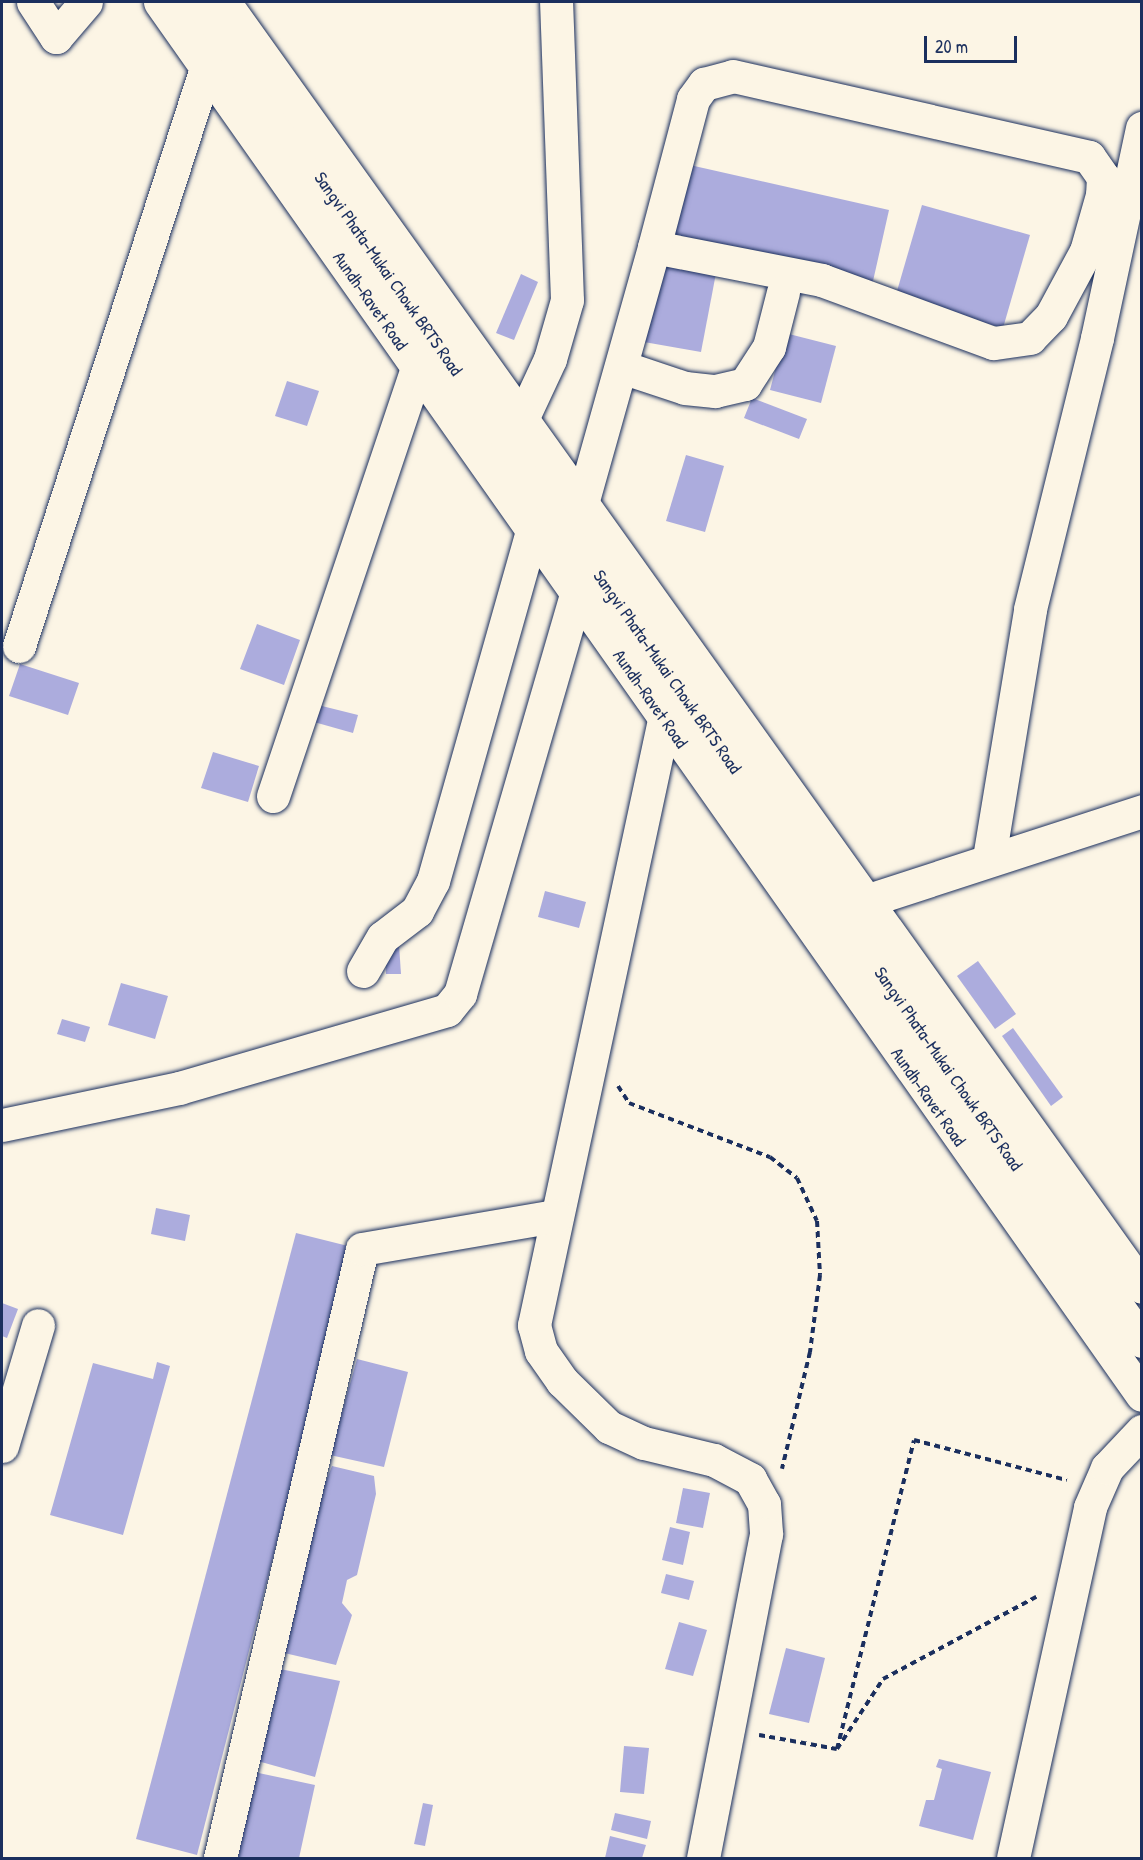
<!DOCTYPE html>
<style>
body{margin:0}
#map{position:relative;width:1143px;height:1860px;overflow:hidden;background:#fcf5e5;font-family:"Patrick Hand",sans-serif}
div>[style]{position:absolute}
.building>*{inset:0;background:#acacdd}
.path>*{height:4px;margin-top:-2px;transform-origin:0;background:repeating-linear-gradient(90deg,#1b2f5e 0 6px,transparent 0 10.5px)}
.roads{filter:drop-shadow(0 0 2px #1b2f5e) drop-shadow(0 0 2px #1b2f5e)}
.minor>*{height:33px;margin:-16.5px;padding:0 16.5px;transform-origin:16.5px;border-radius:16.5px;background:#fcf5e5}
.major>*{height:33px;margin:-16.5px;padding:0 16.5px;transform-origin:16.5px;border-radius:16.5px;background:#fcf5e5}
span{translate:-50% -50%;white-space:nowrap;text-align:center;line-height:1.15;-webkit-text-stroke:4.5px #fcf5e5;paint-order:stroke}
.street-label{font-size:18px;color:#1b2f5e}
.frame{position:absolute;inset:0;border:3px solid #1b2f5e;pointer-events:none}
.scale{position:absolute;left:924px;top:36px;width:93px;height:27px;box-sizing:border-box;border:3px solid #1b2f5e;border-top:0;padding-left:8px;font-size:18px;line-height:21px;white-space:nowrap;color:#1b2f5e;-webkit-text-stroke:4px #fcf5e5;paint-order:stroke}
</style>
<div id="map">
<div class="building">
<div style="clip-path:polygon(681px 163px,889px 210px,871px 290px,662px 243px)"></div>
<div style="clip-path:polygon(922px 205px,1030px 235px,1003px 328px,895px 298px)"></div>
<div style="clip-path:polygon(659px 258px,717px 268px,701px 352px,644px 342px)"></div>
<div style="clip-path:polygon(521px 274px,538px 282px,514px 340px,496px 333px)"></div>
<div style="clip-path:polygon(785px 333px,836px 346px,821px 403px,770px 390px)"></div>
<div style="clip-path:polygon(287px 381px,319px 391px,307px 426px,275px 416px)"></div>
<div style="clip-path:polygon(752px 398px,807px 419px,799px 439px,744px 418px)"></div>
<div style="clip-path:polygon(686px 455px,724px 466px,705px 532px,666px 521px)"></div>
<div style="clip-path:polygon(257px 624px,300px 640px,284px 685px,240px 669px)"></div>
<div style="clip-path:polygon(20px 664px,79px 683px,68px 715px,9px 696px)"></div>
<div style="clip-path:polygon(318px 705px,358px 715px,353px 733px,314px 722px)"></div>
<div style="clip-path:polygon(213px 752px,259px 766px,248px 802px,201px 788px)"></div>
<div style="clip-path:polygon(545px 891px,586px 902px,579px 928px,538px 917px)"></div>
<div style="clip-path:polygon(399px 945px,401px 974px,386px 974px,385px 946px)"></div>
<div style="clip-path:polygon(978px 961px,1016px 1014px,995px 1029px,957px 976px)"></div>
<div style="clip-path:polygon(121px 983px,168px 996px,155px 1039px,108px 1025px)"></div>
<div style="clip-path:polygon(62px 1019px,90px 1027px,85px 1042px,57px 1034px)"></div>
<div style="clip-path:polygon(1013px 1028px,1063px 1097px,1051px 1106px,1002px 1036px)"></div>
<div style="clip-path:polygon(156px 1208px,190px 1215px,185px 1241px,151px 1234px)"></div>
<div style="clip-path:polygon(296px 1233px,352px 1247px,197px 1855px,136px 1839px)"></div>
<div style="clip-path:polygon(2px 1303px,18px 1309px,7px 1338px,2px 1336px)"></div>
<div style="clip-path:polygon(357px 1359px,408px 1372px,384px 1467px,330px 1455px)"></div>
<div style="clip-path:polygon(157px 1362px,170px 1366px,123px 1535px,50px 1515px,93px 1363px,153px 1379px)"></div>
<div style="clip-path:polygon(332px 1466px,374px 1476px,376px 1494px,357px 1575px,347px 1580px,342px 1603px,352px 1615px,336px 1665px,280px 1652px,316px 1478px,326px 1481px)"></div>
<div style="clip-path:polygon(683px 1488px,710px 1493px,703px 1528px,676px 1523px)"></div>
<div style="clip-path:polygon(670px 1527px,690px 1532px,683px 1565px,662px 1560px)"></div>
<div style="clip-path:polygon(666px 1574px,694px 1581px,689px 1600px,661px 1593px)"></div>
<div style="clip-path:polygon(679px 1622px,707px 1630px,693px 1676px,665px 1669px)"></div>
<div style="clip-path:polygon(786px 1648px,825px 1658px,809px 1723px,769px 1714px)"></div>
<div style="clip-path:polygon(270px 1667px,340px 1681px,315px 1777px,250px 1759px)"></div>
<div style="clip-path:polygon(624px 1746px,649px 1748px,644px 1794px,620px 1792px)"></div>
<div style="clip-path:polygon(939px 1759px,991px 1772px,973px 1840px,919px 1826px,926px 1800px,934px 1800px,942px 1769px,936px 1767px)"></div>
<div style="clip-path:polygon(245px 1770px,315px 1785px,299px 1858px,226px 1858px)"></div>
<div style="clip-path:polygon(423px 1803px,433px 1805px,425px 1846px,414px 1844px)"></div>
<div style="clip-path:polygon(615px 1813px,651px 1821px,647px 1839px,611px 1830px)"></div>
<div style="clip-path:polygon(610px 1836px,646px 1845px,642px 1858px,605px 1858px)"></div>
</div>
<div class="path">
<div style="left:618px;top:1086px;width:20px;rotate:57deg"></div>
<div style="left:629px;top:1103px;width:151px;rotate:21deg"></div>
<div style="left:770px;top:1157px;width:34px;rotate:38deg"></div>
<div style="left:797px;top:1178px;width:47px;rotate:65.1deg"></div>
<div style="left:817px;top:1221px;width:54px;rotate:86.8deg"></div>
<div style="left:820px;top:1275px;width:78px;rotate:97.4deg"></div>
<div style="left:810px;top:1352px;width:120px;rotate:103.5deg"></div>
<div style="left:759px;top:1735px;width:79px;rotate:10.2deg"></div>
<div style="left:837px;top:1749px;width:84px;rotate:-56.7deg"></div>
<div style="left:883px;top:1679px;width:174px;rotate:-28.2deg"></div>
<div style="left:837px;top:1749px;width:318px;rotate:-76deg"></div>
<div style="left:914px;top:1440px;width:158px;rotate:14.7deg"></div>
</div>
<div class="roads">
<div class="minor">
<div style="left:33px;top:2px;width:42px;rotate:56.7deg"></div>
<div style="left:56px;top:37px;width:46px;rotate:-49.4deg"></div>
<div style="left:195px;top:2px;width:1640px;rotate:54.73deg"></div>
<div style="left:733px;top:76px;width:365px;rotate:12.8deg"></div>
<div style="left:1089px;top:157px;width:24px;rotate:55deg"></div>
<div style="left:1103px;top:177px;width:18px;rotate:93deg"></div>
<div style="left:1102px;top:195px;width:58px;rotate:105.9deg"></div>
<div style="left:1086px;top:251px;width:74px;rotate:118.3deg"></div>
<div style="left:1051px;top:316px;width:30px;rotate:134deg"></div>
<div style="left:1030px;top:338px;width:37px;rotate:172deg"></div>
<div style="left:993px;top:343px;width:182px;rotate:-159.8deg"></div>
<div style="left:822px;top:280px;width:171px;rotate:-168.9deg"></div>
<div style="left:654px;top:247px;width:153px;rotate:-75.2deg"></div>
<div style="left:693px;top:99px;width:19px;rotate:-54deg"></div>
<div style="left:704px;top:84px;width:30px;rotate:-15deg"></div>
<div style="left:622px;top:367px;width:66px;rotate:18.4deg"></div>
<div style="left:685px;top:388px;width:30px;rotate:6deg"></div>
<div style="left:715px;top:391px;width:31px;rotate:-13deg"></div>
<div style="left:745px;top:384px;width:44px;rotate:-57deg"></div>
<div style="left:769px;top:347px;width:57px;rotate:-75.7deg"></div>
<div style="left:523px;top:417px;width:64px;rotate:-65deg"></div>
<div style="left:550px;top:359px;width:61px;rotate:-73.9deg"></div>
<div style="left:567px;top:300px;width:298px;rotate:-92.1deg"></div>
<div style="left:583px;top:500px;width:263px;rotate:-74.3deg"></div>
<div style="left:19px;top:646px;width:607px;rotate:-72.07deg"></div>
<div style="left:664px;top:720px;width:619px;rotate:102.13deg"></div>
<div style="left:534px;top:1325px;width:27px;rotate:75deg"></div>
<div style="left:541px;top:1351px;width:37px;rotate:55deg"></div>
<div style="left:562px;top:1381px;width:66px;rotate:44.4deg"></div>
<div style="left:609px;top:1427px;width:38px;rotate:25deg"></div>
<div style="left:644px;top:1443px;width:72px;rotate:13.7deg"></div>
<div style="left:714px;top:1460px;width:41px;rotate:27.8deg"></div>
<div style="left:750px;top:1479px;width:29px;rotate:61deg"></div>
<div style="left:764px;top:1504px;width:30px;rotate:86deg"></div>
<div style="left:766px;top:1534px;width:330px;rotate:101deg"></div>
<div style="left:273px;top:796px;width:452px;rotate:-71.4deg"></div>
<div style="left:989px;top:858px;width:252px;rotate:-80.6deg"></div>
<div style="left:1030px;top:609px;width:279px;rotate:-76.1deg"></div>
<div style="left:1097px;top:338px;width:215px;rotate:-77.9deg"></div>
<div style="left:838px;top:910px;width:320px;rotate:-18deg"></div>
<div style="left:363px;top:971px;width:39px;rotate:-60deg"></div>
<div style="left:383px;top:937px;width:43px;rotate:-37.4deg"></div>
<div style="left:417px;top:911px;width:34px;rotate:-62deg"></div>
<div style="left:433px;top:881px;width:363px;rotate:-74.2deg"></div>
<div style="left:2px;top:1125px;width:181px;rotate:-11.8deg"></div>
<div style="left:179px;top:1088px;width:279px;rotate:-16.2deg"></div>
<div style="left:447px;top:1010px;width:21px;rotate:-51deg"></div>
<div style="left:460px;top:994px;width:416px;rotate:-73.8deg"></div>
<div style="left:2px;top:1446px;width:126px;rotate:-73.4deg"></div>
<div style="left:220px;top:1858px;width:625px;rotate:-76.87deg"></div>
<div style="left:362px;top:1249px;width:197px;rotate:-9.7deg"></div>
<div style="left:1013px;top:1858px;width:359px;rotate:-77.6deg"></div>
<div style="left:1090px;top:1507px;width:43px;rotate:-66.4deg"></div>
<div style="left:1107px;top:1468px;width:51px;rotate:-46.6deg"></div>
</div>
<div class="major">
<div style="left:160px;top:2px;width:1704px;rotate:54.82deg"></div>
<div style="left:224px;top:2px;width:1579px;rotate:54.46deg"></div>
</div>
</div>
<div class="street-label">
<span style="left:388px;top:274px;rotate:55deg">Sangvi Phata-Mukai Chowk BRTS Road</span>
<span style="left:370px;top:301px;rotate:55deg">Aundh-Ravet Road</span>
<span style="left:667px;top:672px;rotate:55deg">Sangvi Phata-Mukai Chowk BRTS Road</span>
<span style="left:650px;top:699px;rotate:55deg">Aundh-Ravet Road</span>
<span style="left:948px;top:1069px;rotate:55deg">Sangvi Phata-Mukai Chowk BRTS Road</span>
<span style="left:928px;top:1097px;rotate:55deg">Aundh-Ravet Road</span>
</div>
<div class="frame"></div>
<div class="scale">20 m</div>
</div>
